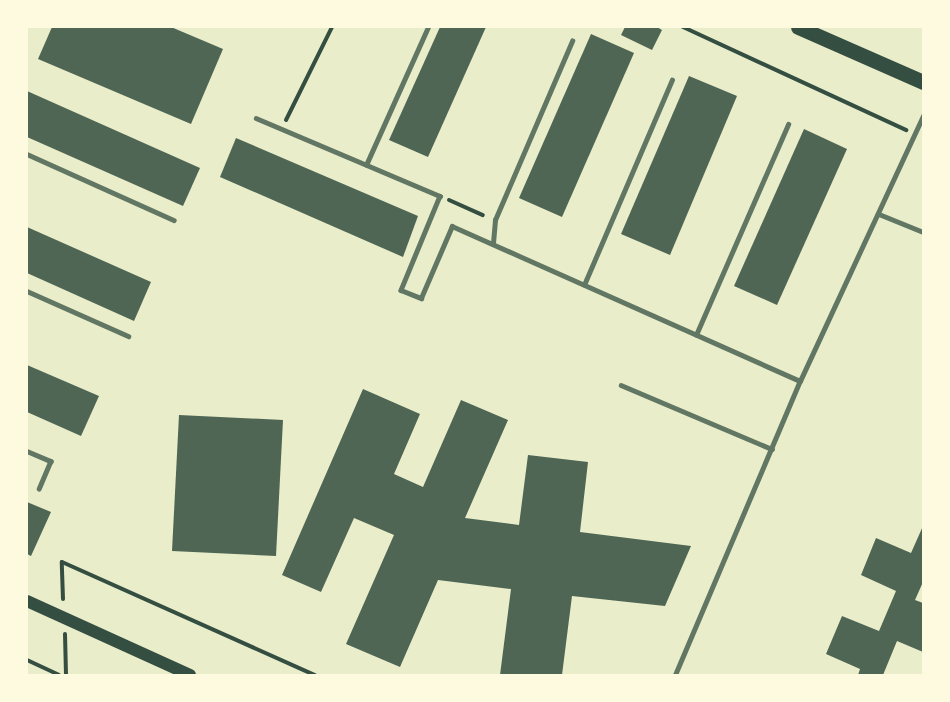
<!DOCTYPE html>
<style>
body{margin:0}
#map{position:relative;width:950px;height:702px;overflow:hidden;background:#e9edc9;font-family:Georgia,serif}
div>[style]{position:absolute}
.building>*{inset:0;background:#4f6655}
.path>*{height:4px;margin:-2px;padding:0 2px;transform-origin:2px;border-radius:2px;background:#344e41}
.service>*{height:4.5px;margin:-2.25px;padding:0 2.25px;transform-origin:2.25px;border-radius:2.25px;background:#617663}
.secondary>*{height:12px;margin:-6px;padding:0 6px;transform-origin:6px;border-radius:6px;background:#344e41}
.primary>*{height:15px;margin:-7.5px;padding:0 7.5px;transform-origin:7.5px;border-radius:7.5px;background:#344e41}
span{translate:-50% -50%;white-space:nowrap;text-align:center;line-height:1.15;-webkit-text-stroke:5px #fefae0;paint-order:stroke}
.frame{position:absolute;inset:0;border:28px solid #fefae0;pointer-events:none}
</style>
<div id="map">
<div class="building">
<div style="clip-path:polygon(52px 27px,171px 27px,223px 49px,191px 124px,38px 59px)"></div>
<div style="clip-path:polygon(440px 27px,486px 27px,428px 157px,389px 140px)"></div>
<div style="clip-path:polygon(625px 27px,657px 27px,662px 30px,652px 50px,621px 35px)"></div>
<div style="clip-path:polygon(591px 34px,634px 53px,562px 217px,519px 198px)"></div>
<div style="clip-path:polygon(689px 76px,737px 96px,670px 255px,621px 234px)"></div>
<div style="clip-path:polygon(27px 91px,200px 168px,183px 206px,27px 137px)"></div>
<div style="clip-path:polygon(804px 129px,847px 149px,777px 305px,734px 286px)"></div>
<div style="clip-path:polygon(236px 138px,418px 216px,403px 257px,220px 177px)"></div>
<div style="clip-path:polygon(27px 227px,151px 282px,134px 321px,27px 273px)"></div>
<div style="clip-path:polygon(27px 365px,99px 396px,81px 436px,27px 412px)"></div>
<div style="clip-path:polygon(363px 389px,420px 414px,394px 474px,423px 487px,461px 400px,508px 420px,465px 518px,519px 525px,528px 455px,588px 462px,580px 532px,691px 546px,665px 606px,572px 596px,562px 675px,500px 675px,511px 589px,438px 580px,400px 667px,346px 644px,394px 535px,354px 518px,321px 592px,282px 575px)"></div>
<div style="clip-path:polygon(179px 415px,283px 420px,276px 556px,172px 551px)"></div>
<div style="clip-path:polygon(27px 502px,51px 512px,31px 556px,27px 554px)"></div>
<div style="clip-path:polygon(923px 526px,923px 582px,915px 600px,923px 603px,923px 652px,897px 641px,883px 675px,858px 675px,860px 669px,826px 654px,842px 616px,879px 631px,896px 591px,861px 575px,876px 538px,911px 553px)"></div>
</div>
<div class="path">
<div style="left:683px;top:27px;width:246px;rotate:24.8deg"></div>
<div style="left:286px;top:120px;width:104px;rotate:-63.7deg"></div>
<div style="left:449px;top:200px;width:37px;rotate:24deg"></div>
<div style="left:63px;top:599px;width:37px;rotate:-92deg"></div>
<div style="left:62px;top:562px;width:277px;rotate:24.1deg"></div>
<div style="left:65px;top:634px;width:41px;rotate:88.6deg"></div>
<div style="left:27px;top:660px;width:35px;rotate:25deg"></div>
</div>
<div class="service">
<div style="left:256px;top:118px;width:200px;rotate:23deg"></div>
<div style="left:440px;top:196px;width:102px;rotate:112.5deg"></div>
<div style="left:401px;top:290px;width:22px;rotate:22deg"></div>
<div style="left:421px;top:298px;width:78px;rotate:-66.7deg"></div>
<div style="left:452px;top:226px;width:381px;rotate:24deg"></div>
<div style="left:27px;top:154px;width:161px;rotate:24.2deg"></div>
<div style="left:366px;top:165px;width:151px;rotate:-65.8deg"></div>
<div style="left:879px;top:214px;width:48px;rotate:22.2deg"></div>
<div style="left:493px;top:243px;width:23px;rotate:-85deg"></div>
<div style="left:495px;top:220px;width:195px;rotate:-66.7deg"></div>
<div style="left:584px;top:285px;width:223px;rotate:-66.8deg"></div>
<div style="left:27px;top:291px;width:111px;rotate:24deg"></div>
<div style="left:696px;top:335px;width:230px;rotate:-66.4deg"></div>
<div style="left:621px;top:385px;width:164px;rotate:23deg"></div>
<div style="left:27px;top:451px;width:26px;rotate:23deg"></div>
<div style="left:51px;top:461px;width:30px;rotate:113deg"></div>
<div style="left:675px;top:675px;width:319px;rotate:-67deg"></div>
<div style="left:800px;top:381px;width:292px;rotate:-65.1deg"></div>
</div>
<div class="secondary">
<div style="left:27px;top:601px;width:179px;rotate:24.4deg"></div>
</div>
<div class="primary">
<div style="left:798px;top:27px;width:137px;rotate:23.7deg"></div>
</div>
<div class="frame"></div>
</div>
